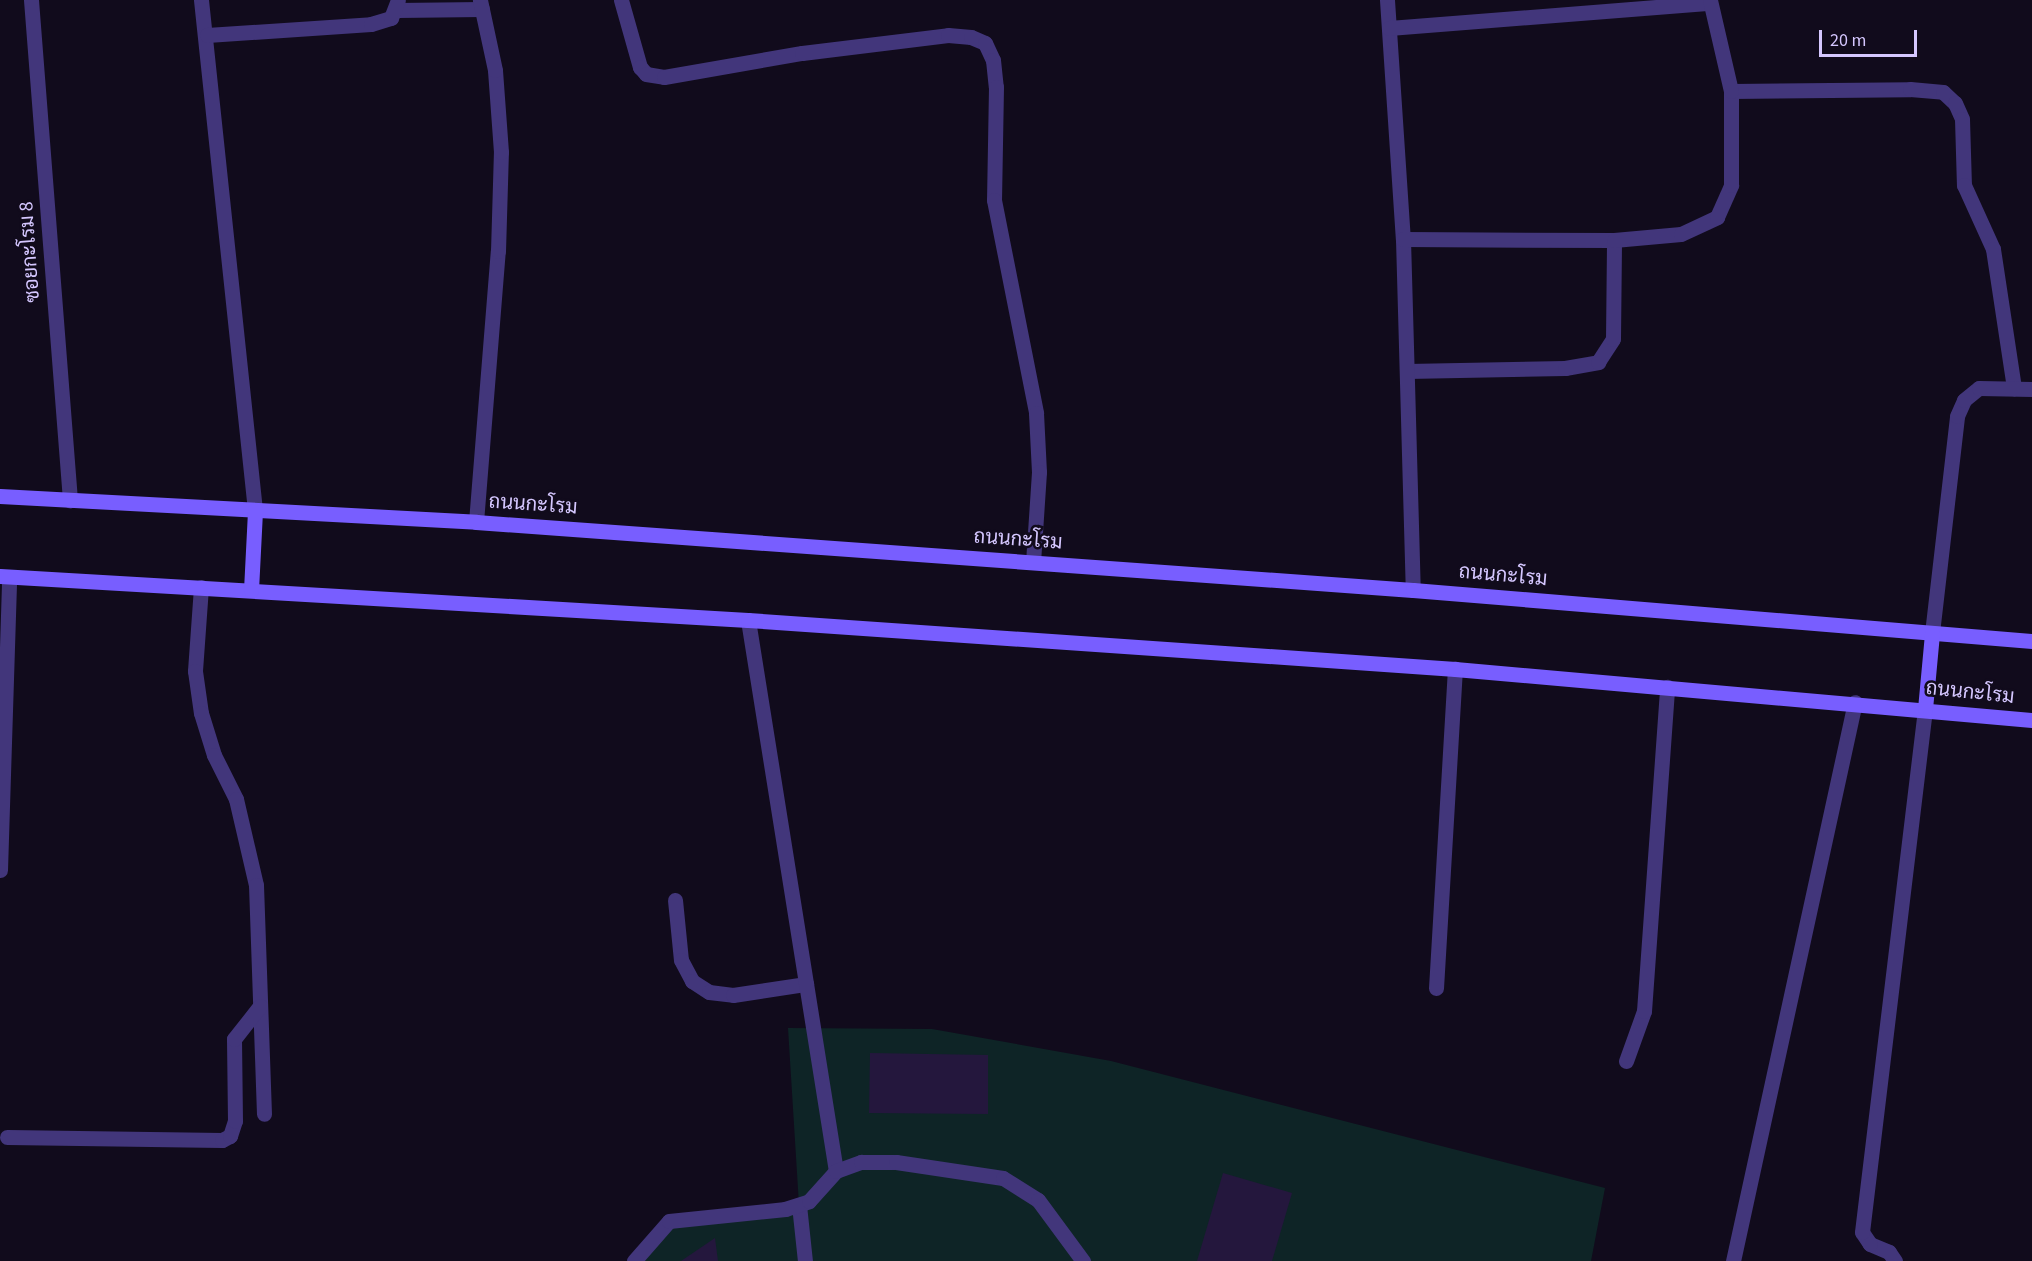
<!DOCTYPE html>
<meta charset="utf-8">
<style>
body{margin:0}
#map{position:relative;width:2032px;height:1261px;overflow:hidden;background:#110b1c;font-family:"Source Sans 3",Sarabun,sans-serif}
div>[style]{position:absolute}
.green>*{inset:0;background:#0e2426}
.building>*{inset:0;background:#24173d}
.service>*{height:15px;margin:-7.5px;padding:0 7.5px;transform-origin:7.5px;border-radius:7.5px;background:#42367b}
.minor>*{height:15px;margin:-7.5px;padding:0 7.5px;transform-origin:7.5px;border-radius:7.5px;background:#42367b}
.secondary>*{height:15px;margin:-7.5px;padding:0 7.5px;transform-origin:7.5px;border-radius:7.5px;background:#785eff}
span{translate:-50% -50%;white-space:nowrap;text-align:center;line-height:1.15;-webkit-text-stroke:5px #110b1c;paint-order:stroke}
.street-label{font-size:20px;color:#d5c7ff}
.scale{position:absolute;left:1819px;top:30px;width:98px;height:27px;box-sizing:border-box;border:3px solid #d5c7ff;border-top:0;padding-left:8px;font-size:18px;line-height:21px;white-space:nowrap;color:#d5c7ff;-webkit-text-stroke:4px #110b1c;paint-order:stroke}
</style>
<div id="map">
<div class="green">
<div style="clip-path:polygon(788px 1028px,932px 1029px,1111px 1061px,1605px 1188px,1591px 1261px,634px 1261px,685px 1218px,799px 1205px)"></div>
</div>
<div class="building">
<div style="clip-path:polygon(870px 1053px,988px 1055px,988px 1114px,869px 1113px)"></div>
<div style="clip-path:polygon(1223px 1173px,1292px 1193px,1272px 1261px,1197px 1261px)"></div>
<div style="clip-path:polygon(715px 1238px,718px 1261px,681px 1261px)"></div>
</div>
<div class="service">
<div style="left:1731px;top:91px;width:179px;rotate:-0.6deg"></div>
<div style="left:1910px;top:89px;width:33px;rotate:5deg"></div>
<div style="left:1943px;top:92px;width:16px;rotate:43deg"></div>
<div style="left:1955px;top:103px;width:17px;rotate:66deg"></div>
<div style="left:1962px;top:119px;width:66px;rotate:88.3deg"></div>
<div style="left:1964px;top:185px;width:70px;rotate:65.6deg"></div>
<div style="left:1993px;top:249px;width:141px;rotate:81.4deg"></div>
<div style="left:1407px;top:371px;width:158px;rotate:-1.1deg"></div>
<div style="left:1565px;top:368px;width:34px;rotate:-10deg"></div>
<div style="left:1598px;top:362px;width:27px;rotate:-57deg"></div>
<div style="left:1613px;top:339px;width:99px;rotate:-89.4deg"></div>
<div style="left:1932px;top:633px;width:218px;rotate:-83.4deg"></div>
<div style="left:1957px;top:416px;width:17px;rotate:-66deg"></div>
<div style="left:1964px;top:400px;width:19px;rotate:-39deg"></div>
<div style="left:1979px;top:388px;width:53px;rotate:1.1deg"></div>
<div style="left:675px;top:900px;width:60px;rotate:84.3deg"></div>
<div style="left:681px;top:960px;width:24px;rotate:62deg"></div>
<div style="left:692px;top:981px;width:20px;rotate:33deg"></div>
<div style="left:709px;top:992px;width:24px;rotate:7deg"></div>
<div style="left:733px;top:995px;width:74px;rotate:-8.6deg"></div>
<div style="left:1436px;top:988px;width:320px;rotate:-86.6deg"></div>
<div style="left:1626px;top:1061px;width:53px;rotate:-70.2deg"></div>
<div style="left:1644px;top:1011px;width:325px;rotate:-85.9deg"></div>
<div style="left:1733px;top:1261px;width:572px;rotate:-77.69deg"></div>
<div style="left:1895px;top:1261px;width:11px;rotate:-124deg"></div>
<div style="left:1889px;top:1252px;width:21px;rotate:-157deg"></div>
<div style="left:1870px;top:1244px;width:14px;rotate:-124deg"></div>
<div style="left:1862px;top:1232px;width:527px;rotate:-83.13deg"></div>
</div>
<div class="minor">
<div style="left:31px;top:0;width:502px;rotate:85.54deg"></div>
<div style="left:201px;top:0;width:513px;rotate:83.96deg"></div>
<div style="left:621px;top:0;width:70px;rotate:74.2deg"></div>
<div style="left:640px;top:67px;width:9px;rotate:49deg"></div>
<div style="left:646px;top:74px;width:18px;rotate:9deg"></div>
<div style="left:664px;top:77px;width:140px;rotate:-9.9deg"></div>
<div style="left:802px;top:53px;width:147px;rotate:-7deg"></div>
<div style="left:948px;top:35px;width:23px;rotate:5deg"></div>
<div style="left:971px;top:37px;width:15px;rotate:23deg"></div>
<div style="left:985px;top:43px;width:19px;rotate:65deg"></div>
<div style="left:993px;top:60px;width:27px;rotate:84deg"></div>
<div style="left:996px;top:87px;width:113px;rotate:91deg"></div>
<div style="left:994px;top:200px;width:217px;rotate:78.8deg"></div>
<div style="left:1036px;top:413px;width:59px;rotate:87.1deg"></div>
<div style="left:1039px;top:472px;width:90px;rotate:93.8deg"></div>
<div style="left:1387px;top:0;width:240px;rotate:86.2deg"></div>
<div style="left:1403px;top:239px;width:351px;rotate:88.4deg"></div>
<div style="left:397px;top:10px;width:85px;rotate:-0.7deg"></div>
<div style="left:1389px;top:28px;width:322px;rotate:-4.5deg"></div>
<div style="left:207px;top:35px;width:164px;rotate:-3.8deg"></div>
<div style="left:371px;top:24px;width:21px;rotate:-17deg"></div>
<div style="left:391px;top:18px;width:19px;rotate:-69deg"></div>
<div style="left:1403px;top:239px;width:211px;rotate:0.3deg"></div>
<div style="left:1614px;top:240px;width:67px;rotate:-5.1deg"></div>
<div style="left:1681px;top:234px;width:40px;rotate:-25deg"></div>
<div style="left:1717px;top:217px;width:35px;rotate:-66deg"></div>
<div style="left:1731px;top:185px;width:94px;rotate:-90deg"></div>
<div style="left:1731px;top:91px;width:93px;rotate:-103deg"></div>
<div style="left:476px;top:522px;width:272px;rotate:-85.4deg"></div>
<div style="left:498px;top:251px;width:99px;rotate:-88.3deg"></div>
<div style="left:501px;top:152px;width:82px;rotate:-94.2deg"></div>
<div style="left:495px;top:70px;width:72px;rotate:-102.1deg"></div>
<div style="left:201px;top:587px;width:84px;rotate:94.1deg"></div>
<div style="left:195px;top:671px;width:42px;rotate:81.9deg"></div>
<div style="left:201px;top:713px;width:44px;rotate:72.8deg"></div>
<div style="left:214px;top:755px;width:49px;rotate:63.4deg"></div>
<div style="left:236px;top:799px;width:88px;rotate:76.9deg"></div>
<div style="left:256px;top:885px;width:229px;rotate:88deg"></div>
<div style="left:748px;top:620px;width:558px;rotate:80.93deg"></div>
<div style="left:0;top:870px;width:293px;rotate:-88.2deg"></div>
<div style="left:7px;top:1137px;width:215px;rotate:0.8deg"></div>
<div style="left:222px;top:1140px;width:9px;rotate:-27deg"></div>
<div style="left:230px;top:1136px;width:16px;rotate:-72deg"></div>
<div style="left:235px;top:1121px;width:82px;rotate:-90.7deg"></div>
<div style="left:234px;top:1039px;width:42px;rotate:-51.8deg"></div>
<div style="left:799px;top:1205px;width:56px;rotate:83.9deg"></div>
<div style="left:634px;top:1261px;width:53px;rotate:-48.8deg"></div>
<div style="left:669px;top:1221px;width:117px;rotate:-5.9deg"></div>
<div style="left:785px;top:1209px;width:25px;rotate:-18deg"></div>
<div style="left:809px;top:1201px;width:40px;rotate:-48deg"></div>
<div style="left:836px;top:1171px;width:27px;rotate:-20deg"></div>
<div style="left:861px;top:1162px;width:35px"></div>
<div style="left:896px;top:1162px;width:108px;rotate:8.5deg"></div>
<div style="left:1003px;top:1178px;width:41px;rotate:32.2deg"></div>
<div style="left:1038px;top:1200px;width:76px;rotate:53.6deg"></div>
</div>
<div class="secondary">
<div style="left:0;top:496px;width:477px;rotate:3.1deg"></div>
<div style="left:476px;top:522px;width:939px;rotate:4.15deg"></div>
<div style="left:1413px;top:590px;width:621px;rotate:4.71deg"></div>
<div style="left:0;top:576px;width:749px;rotate:3.37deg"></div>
<div style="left:748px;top:620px;width:709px;rotate:3.96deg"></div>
<div style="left:1455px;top:669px;width:579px;rotate:5.05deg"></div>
<div style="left:251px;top:590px;width:80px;rotate:-87.1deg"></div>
<div style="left:1925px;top:709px;width:76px;rotate:-84.7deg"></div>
</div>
<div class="street-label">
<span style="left:30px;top:252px;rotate:-94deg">ซอยกะโรม 8</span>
<span style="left:533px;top:505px;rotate:4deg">ถนนกะโรม</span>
<span style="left:1018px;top:540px;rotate:4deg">ถนนกะโรม</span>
<span style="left:1503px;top:576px;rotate:5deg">ถนนกะโรม</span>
<span style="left:1970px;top:693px;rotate:6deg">ถนนกะโรม</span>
</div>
<div class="scale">20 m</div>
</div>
